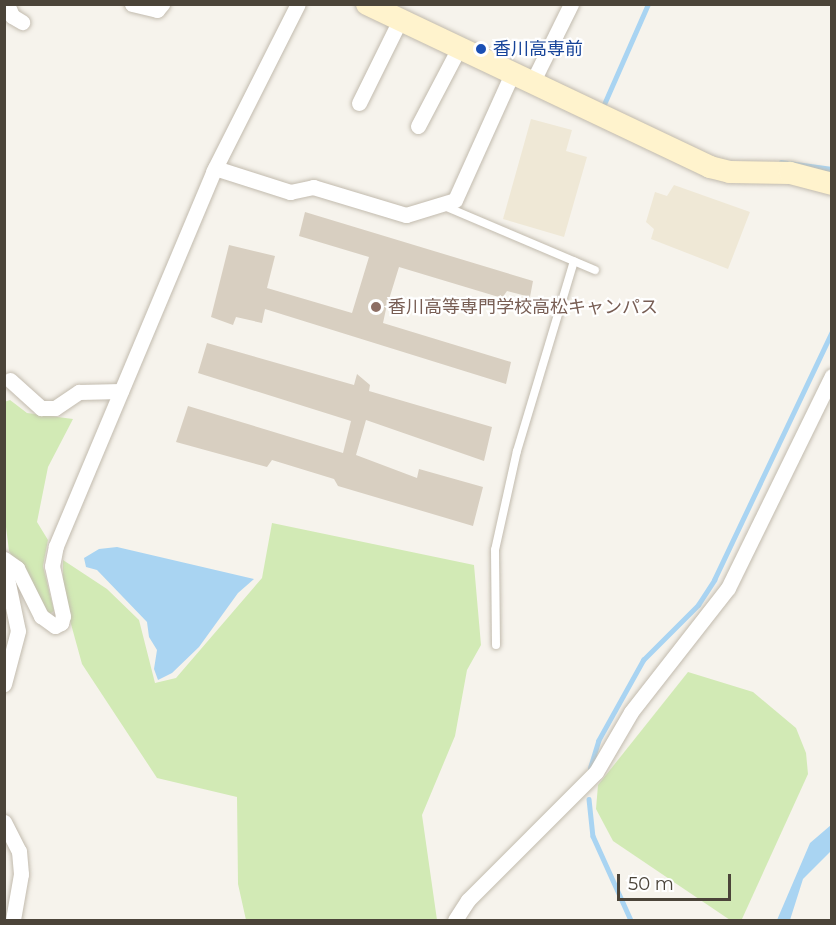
<!DOCTYPE html>
<meta charset="utf-8">
<style>
body{margin:0}
#map{position:relative;width:836px;height:925px;overflow:hidden;background:#f6f3ec;font-family:Montserrat,"Noto Sans JP",sans-serif}
div>[style]{position:absolute}
.education>*{inset:0;background:#efe8d6}
.green>*{inset:0;background:#d2eab5}
.water>*{inset:0;background:#a9d4f2}
.stream>*{height:4.5px;margin:-2.25px;padding:0 2.25px;transform-origin:2.25px;border-radius:2.25px;background:#a9d4f2}
.building>*{inset:0;background:#d8cfc1}
.roads{filter:drop-shadow(0 0 2px #c2bbae) drop-shadow(0 0 2px #c2bbae)}
.lane>*{height:8px;margin:-4px;padding:0 4px;transform-origin:4px;border-radius:4px;background:#fff}
.street>*{height:15px;margin:-7.5px;padding:0 7.5px;transform-origin:7.5px;border-radius:7.5px;background:#fff}
.secondary>*{height:22px;margin:-11px;padding:0 11px;transform-origin:11px;border-radius:11px;background:#fff3cd}
.dots>*{width:16px;height:16px;translate:-50% -50%;box-sizing:border-box;border:3px solid #fff;border-radius:50%}
span{translate:-50% -50%;white-space:nowrap;text-align:center;line-height:1.15;-webkit-text-stroke:4.5px #fff;paint-order:stroke}
.transit-label{font-size:18px;color:#164399}
.left{translate:0 -50%;text-align:left}
.education-label{font-size:18px;color:#785e54}
.frame{position:absolute;inset:0;border:6px solid #4b4439;pointer-events:none}
.scale{position:absolute;left:617px;top:874px;width:114px;height:27px;box-sizing:border-box;border:3px solid #4b4439;border-top:0;padding-left:8px;font-size:18px;line-height:21px;white-space:nowrap;color:#4b4439;-webkit-text-stroke:4px #fff;paint-order:stroke}
</style>
<div id="map">
<div class="education">
<div style="clip-path:polygon(531px 119px,572px 130px,566px 151px,587px 157px,564px 237px,503px 219px)"></div>
<div style="clip-path:polygon(674px 185px,750px 212px,728px 269px,651px 239px,654px 229px,646px 222px,655px 192px,667px 196px)"></div>
</div>
<div class="green">
<div style="clip-path:polygon(10px 400px,27px 413px,73px 419px,48px 467px,37px 522px,48px 540px,43px 566px,54px 611px,48px 615px,9px 551px,4px 511px,4px 402px)"></div>
<div style="clip-path:polygon(272px 523px,474px 565px,481px 645px,467px 670px,455px 736px,422px 815px,437px 920px,246px 920px,238px 884px,237px 797px,157px 778px,82px 664px,63px 595px,63px 560px,107px 589px,139px 620px,155px 683px,176px 678px,262px 578px)"></div>
<div style="clip-path:polygon(688px 672px,753px 692px,796px 728px,806px 753px,808px 774px,742px 919px,737px 920px,730px 920px,613px 841px,596px 809px,598px 785px)"></div>
</div>
<div class="water">
<div style="clip-path:polygon(117px 547px,254px 579px,238px 593px,199px 647px,172px 673px,158px 680px,154px 669px,157px 650px,149px 637px,147px 622px,97px 570px,86px 567px,84px 558px,99px 549px)"></div>
<div style="clip-path:polygon(831px 825px,831px 851px,803px 879px,790px 920px,777px 920px,810px 843px)"></div>
</div>
<div class="stream">
<div style="left:602px;top:109px;width:115px;rotate:-66.3deg"></div>
<div style="left:781px;top:162px;width:51px;rotate:7.8deg"></div>
<div style="left:590px;top:768px;width:28px;rotate:-73deg"></div>
<div style="left:598px;top:741px;width:93px;rotate:-60.9deg"></div>
<div style="left:643px;top:660px;width:78px;rotate:-45deg"></div>
<div style="left:698px;top:605px;width:30px;rotate:-57deg"></div>
<div style="left:714px;top:580px;width:276px;rotate:-64.6deg"></div>
<div style="left:589px;top:799px;width:37px;rotate:84deg"></div>
<div style="left:593px;top:836px;width:92px;rotate:65.7deg"></div>
</div>
<div class="building">
<div style="clip-path:polygon(305px 212px,533px 281px,530px 297px,507px 291px,502px 298px,399px 267px,386px 309px,383px 323px,511px 362px,506px 384px,265px 309px,262px 323px,236px 317px,233px 325px,211px 317px,229px 245px,275px 256px,267px 288px,352px 313px,369px 257px,299px 236px)"></div>
<div style="clip-path:polygon(207px 343px,354px 385px,357px 374px,370px 385px,369px 391px,492px 427px,484px 461px,366px 420px,356px 455px,417px 478px,419px 469px,483px 487px,473px 526px,338px 486px,334px 479px,272px 460px,267px 467px,176px 442px,188px 406px,343px 453px,351px 421px,198px 373px)"></div>
</div>
<div class="roads">
<div class="lane">
<div style="left:444px;top:206px;width:164px;rotate:23deg"></div>
<div style="left:496px;top:645px;width:95px;rotate:-90.6deg"></div>
<div style="left:495px;top:550px;width:101px;rotate:-77.5deg"></div>
<div style="left:517px;top:451px;width:198px;rotate:-73.3deg"></div>
</div>
<div class="street">
<div style="left:7px;top:4px;width:13px;rotate:67deg"></div>
<div style="left:12px;top:16px;width:12px;rotate:31deg"></div>
<div style="left:132px;top:4px;width:26px;rotate:13deg"></div>
<div style="left:157px;top:10px;width:8px;rotate:-50deg"></div>
<div style="left:532px;top:83px;width:88px;rotate:-63.7deg"></div>
<div style="left:359px;top:103px;width:93px;rotate:-63.7deg"></div>
<div style="left:418px;top:126px;width:88px;rotate:-62.3deg"></div>
<div style="left:215px;top:168px;width:79px;rotate:17.7deg"></div>
<div style="left:290px;top:192px;width:24px;rotate:-12deg"></div>
<div style="left:313px;top:187px;width:97px;rotate:16.8deg"></div>
<div style="left:406px;top:215px;width:51px;rotate:-17deg"></div>
<div style="left:455px;top:200px;width:138px;rotate:-65.7deg"></div>
<div style="left:10px;top:380px;width:42px;rotate:42.1deg"></div>
<div style="left:41px;top:408px;width:14px"></div>
<div style="left:55px;top:408px;width:29px;rotate:-34deg"></div>
<div style="left:79px;top:392px;width:42px;rotate:-1.4deg"></div>
<div style="left:4px;top:559px;width:16px;rotate:35deg"></div>
<div style="left:17px;top:568px;width:54px;rotate:63.4deg"></div>
<div style="left:41px;top:616px;width:17px;rotate:36deg"></div>
<div style="left:55px;top:626px;width:7px;rotate:-27deg"></div>
<div style="left:61px;top:623px;width:7px;rotate:-74deg"></div>
<div style="left:63px;top:616px;width:51px;rotate:-102.4deg"></div>
<div style="left:52px;top:566px;width:20px;rotate:-79deg"></div>
<div style="left:56px;top:546px;width:406px;rotate:-67.2deg"></div>
<div style="left:213px;top:172px;width:188px;rotate:-63.2deg"></div>
<div style="left:4px;top:564px;width:68px;rotate:78.2deg"></div>
<div style="left:18px;top:631px;width:55px;rotate:104.8deg"></div>
<div style="left:4px;top:822px;width:33px;rotate:63deg"></div>
<div style="left:19px;top:851px;width:23px;rotate:85deg"></div>
<div style="left:21px;top:874px;width:47px;rotate:99.9deg"></div>
<div style="left:455px;top:920px;width:24px;rotate:-57deg"></div>
<div style="left:468px;top:900px;width:181px;rotate:-45deg"></div>
<div style="left:596px;top:772px;width:69px;rotate:-59.7deg"></div>
<div style="left:631px;top:712px;width:157px;rotate:-52deg"></div>
<div style="left:728px;top:588px;width:236px;rotate:-63.9deg"></div>
</div>
<div class="secondary">
<div style="left:367px;top:4px;width:380px;rotate:25.4deg"></div>
<div style="left:710px;top:167px;width:21px;rotate:14deg"></div>
<div style="left:730px;top:172px;width:60px;rotate:1deg"></div>
<div style="left:790px;top:173px;width:43px;rotate:14.7deg"></div>
</div>
</div>
<div class="dots">
<div style="left:481px;top:49px;background:#1a4fb4"></div>
<div style="left:376px;top:307px;background:#8d6e63"></div>
</div>
<div class="transit-label">
<span class="left" style="left:493px;top:49px">香川高専前</span>
</div>
<div class="education-label">
<span class="left" style="left:388px;top:307px">香川高等専門学校高松キャンパス</span>
</div>
<div class="frame"></div>
<div class="scale">50 m</div>
</div>
